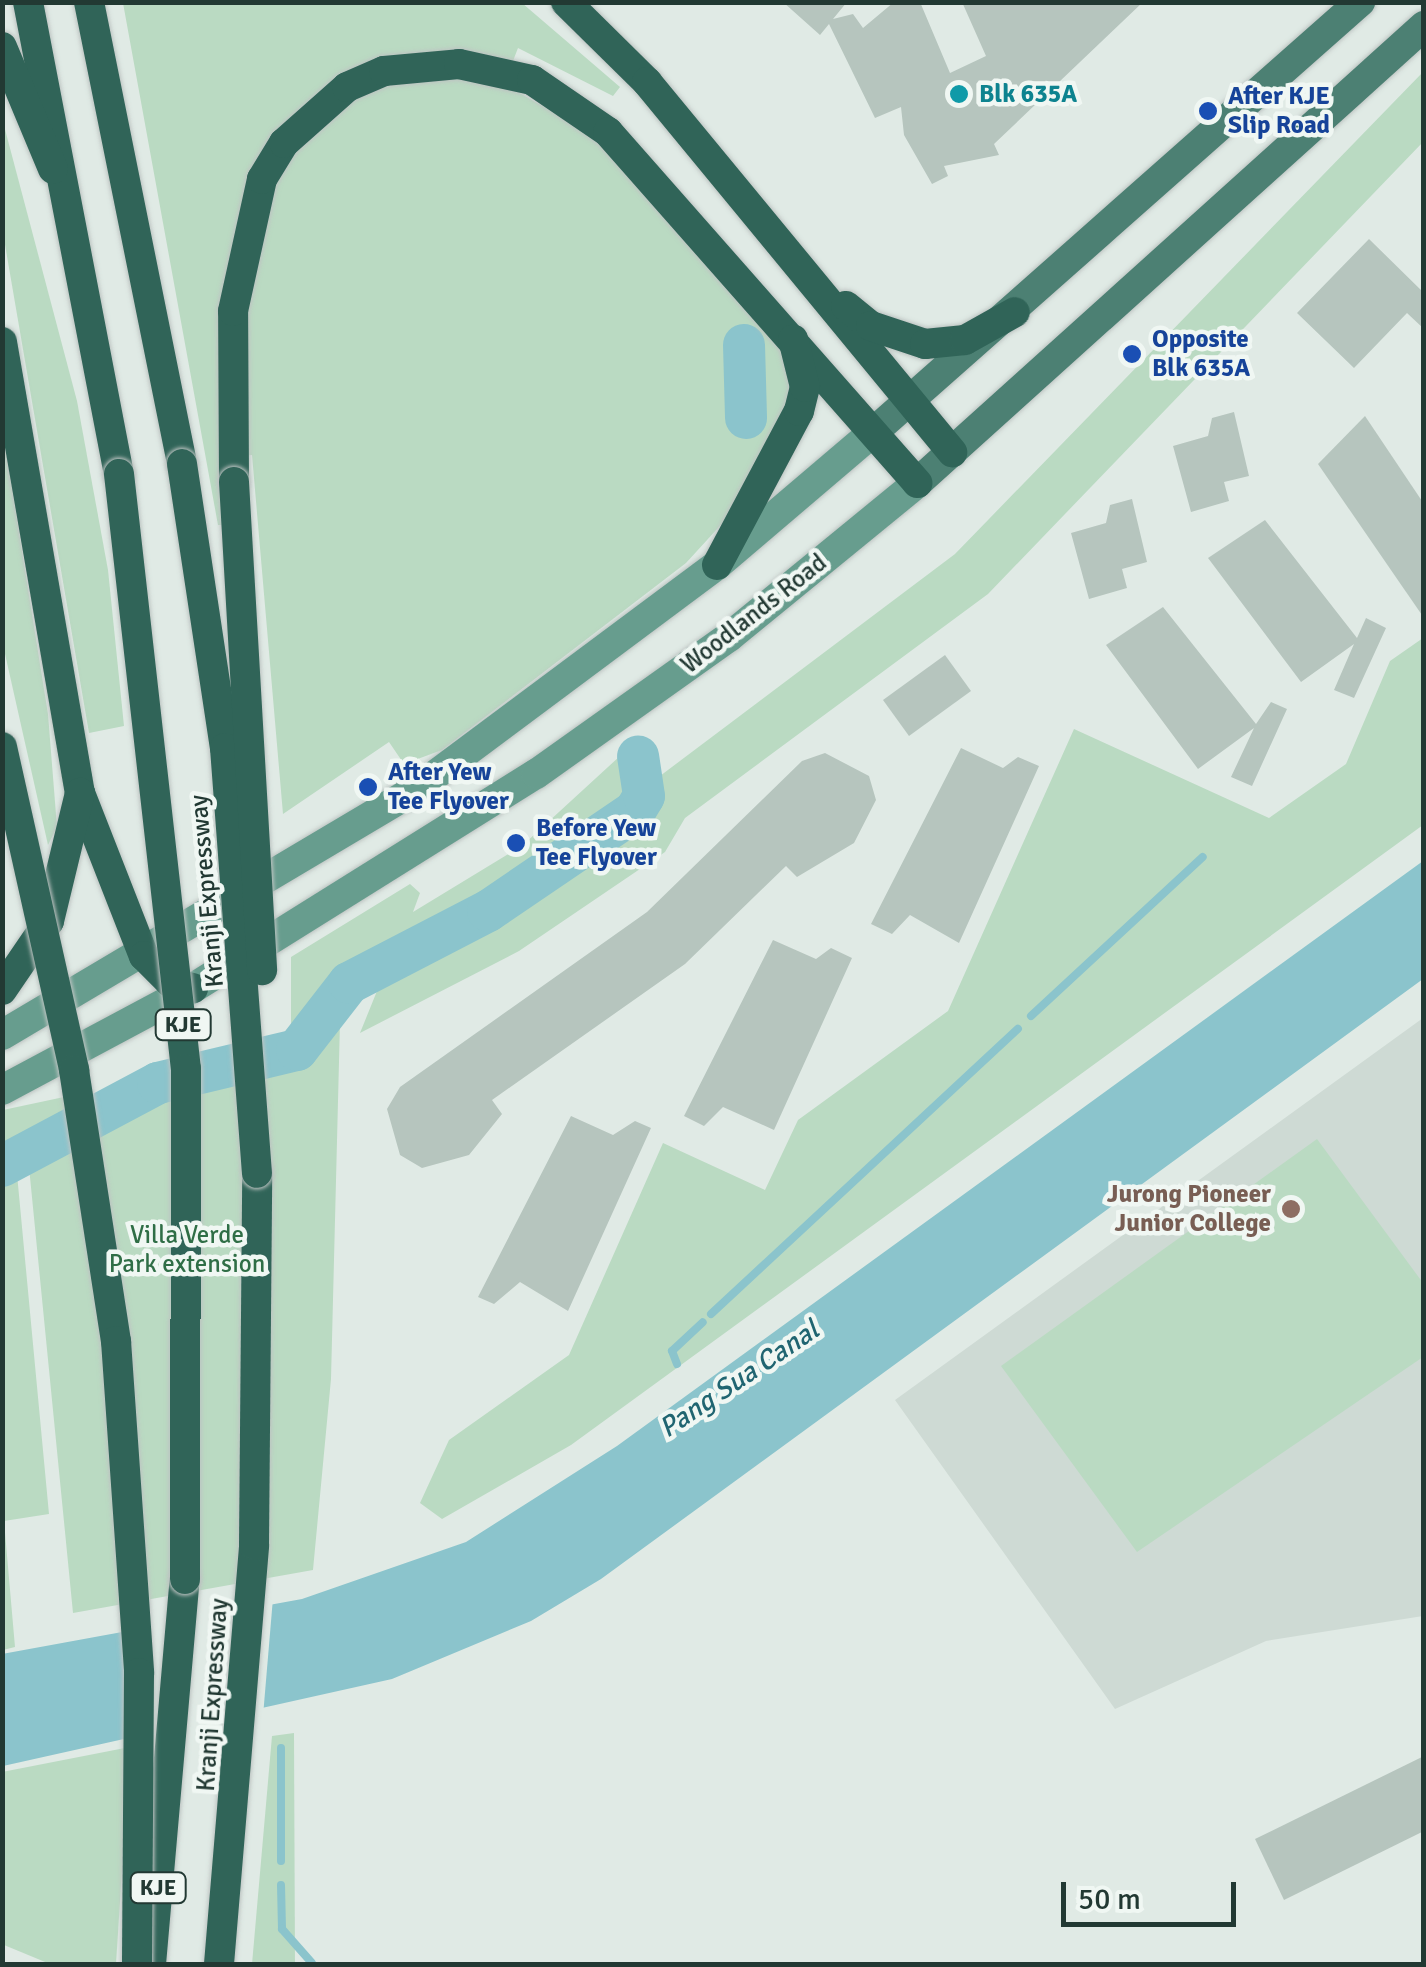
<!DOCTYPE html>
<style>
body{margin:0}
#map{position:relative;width:1426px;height:1967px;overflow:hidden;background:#e0eae5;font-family:Signika,sans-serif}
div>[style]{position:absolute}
.built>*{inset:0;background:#cedad4}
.green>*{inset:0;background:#badac2}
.water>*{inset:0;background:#8bc4cc}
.pier>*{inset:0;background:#e0eae5}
.stream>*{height:8px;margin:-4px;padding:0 4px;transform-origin:4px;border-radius:4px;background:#8bc4cc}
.river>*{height:42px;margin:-21px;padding:0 21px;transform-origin:21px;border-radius:21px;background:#8bc4cc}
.building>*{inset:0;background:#b6c5be}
.roads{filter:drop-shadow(0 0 2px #bdc4c2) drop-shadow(0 0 2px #bdc4c2)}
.primary>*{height:30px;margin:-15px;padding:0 15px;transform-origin:15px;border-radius:15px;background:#679d8e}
.trunk>*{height:30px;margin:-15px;padding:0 15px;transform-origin:15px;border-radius:15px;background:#4c8073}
.motorway>*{height:30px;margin:-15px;padding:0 15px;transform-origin:15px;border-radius:15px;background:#306458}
.bridges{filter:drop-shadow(0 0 2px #bdc4c2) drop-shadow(0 0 2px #bdc4c2)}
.motorway-bridge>*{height:30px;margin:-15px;padding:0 15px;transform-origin:15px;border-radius:15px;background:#306458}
.dots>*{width:28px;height:28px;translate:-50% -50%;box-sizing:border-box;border:5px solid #f0f7f3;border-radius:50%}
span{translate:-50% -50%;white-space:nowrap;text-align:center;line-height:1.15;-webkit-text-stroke:9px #f0f7f3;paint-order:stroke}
.shield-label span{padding:2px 8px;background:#f0f7f3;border:2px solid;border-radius:8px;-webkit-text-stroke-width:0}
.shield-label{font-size:22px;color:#223933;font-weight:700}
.culture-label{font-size:25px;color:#0d838f;font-weight:700}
.left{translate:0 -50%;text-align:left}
.transit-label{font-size:25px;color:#164399;font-weight:700}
.street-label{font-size:25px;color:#223933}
.education-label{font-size:25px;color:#785e54;font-weight:700}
.right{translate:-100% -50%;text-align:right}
.park-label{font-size:25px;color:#2f6e46}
.water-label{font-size:28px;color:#206571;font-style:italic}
.frame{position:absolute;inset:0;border:5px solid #223933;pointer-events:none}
.scale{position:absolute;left:1061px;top:1882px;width:175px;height:45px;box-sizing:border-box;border:5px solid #223933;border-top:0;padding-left:12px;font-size:30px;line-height:35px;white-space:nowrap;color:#223933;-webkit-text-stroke:8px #f0f7f3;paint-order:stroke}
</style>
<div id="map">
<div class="built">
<div style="clip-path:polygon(1423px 1018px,1423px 1616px,1266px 1641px,1115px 1709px,895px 1400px)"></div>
</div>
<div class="green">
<div style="clip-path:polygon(123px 3px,522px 3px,620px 87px,613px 96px,518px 48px,504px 84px,598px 138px,787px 350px,793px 392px,729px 516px,686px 563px,442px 750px,404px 764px,389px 742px,283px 814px,252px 455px,222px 457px,226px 525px,218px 525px)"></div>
<div style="clip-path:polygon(1423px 72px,1423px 142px,988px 594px,685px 818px,665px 852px,519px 951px,360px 1033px,377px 991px,638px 829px,658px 798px,656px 779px,955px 554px)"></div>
<div style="clip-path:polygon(2px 118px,77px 401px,108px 570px,124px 726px,89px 733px,3px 233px)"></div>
<div style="clip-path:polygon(2px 426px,48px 714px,57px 827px,48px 845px,3px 645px)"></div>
<div style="clip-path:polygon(1423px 638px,1423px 825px,571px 1445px,442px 1519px,420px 1503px,449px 1440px,569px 1355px,663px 1143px,765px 1190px,798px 1120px,948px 1011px,1074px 729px,1269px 818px,1346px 764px,1390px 661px)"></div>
<div style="clip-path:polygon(620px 756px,627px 801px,619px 815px,324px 990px,291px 1044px,291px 957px,410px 884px,420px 893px,413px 912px,523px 845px)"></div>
<div style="clip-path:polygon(340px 1022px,331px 1379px,313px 1570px,73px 1613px,29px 1167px,164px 1097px,313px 1061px)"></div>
<div style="clip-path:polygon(64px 1097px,68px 1122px,3px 1156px,3px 1110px)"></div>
<div style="clip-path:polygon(1317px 1139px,1423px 1283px,1423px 1357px,1137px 1552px,1001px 1366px)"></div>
<div style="clip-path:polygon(17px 1174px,49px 1514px,4px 1521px,15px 1647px,3px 1650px,2px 1182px)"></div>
<div style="clip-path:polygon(294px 1733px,295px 1964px,252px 1964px,272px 1736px)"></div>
<div style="clip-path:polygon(130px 1747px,116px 1964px,50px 1964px,4px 1945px,2px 1772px)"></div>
</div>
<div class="water">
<div style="clip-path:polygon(1423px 861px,1423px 979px,601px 1579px,531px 1621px,392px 1679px,3px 1766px,2px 1654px,302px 1599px,466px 1542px,617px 1446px)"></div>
</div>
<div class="pier">
<div style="clip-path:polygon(273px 1598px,263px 1716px,131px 1745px,127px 1622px)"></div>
</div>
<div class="stream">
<div style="left:1031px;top:1016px;width:234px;rotate:-42.8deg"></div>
<div style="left:711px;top:1314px;width:419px;rotate:-42.9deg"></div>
<div style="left:677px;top:1364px;width:14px;rotate:-111deg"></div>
<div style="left:672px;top:1351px;width:42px;rotate:-43.1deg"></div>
<div style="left:281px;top:1861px;width:113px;rotate:-90deg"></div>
<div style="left:281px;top:1885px;width:44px;rotate:88.7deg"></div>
<div style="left:282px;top:1929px;width:45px;rotate:48.6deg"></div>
</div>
<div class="river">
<div style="left:744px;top:345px;width:73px;rotate:88.4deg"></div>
<div style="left:2px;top:1166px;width:177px;rotate:-28deg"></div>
<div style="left:158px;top:1083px;width:143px;rotate:-13.4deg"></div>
<div style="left:297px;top:1050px;width:85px;rotate:-52.2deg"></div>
<div style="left:349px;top:983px;width:157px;rotate:-27.4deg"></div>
<div style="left:488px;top:911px;width:178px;rotate:-34.2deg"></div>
<div style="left:635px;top:811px;width:17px;rotate:-59deg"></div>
<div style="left:644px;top:796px;width:40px;rotate:-98.5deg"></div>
</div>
<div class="building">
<div style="clip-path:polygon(783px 2px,847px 2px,833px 19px,853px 14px,863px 28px,894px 2px,920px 2px,950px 73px,986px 56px,962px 2px,1143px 2px,994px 144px,999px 155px,944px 166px,948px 176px,932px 184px,904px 135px,901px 107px,875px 118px,829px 24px,820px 35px)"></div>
<div style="clip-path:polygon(1369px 239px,1424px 293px,1424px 329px,1407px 313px,1354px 368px,1297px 313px)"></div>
<div style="clip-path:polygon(1234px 412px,1249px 476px,1224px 482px,1229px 501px,1191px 512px,1173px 446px,1208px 436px,1212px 418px)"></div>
<div style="clip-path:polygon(1365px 416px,1424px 504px,1424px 618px,1318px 464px)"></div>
<div style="clip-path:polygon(1132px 499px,1147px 562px,1122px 569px,1127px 588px,1089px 599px,1071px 533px,1106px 523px,1110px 505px)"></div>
<div style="clip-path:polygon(1265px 520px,1357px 638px,1366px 618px,1386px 628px,1354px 698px,1334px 690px,1354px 644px,1301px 682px,1208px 558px)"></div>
<div style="clip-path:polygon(1163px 607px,1256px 724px,1271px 702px,1287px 709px,1252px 786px,1231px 777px,1254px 728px,1198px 769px,1106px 645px)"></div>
<div style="clip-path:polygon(945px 655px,971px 691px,909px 736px,883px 700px)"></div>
<div style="clip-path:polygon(961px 748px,1003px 768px,1018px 757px,1039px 766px,959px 943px,910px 915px,892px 934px,871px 924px)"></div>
<div style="clip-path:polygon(825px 753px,869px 776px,876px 800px,854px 843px,797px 877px,786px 866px,685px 964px,492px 1100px,502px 1114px,469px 1155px,422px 1168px,400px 1155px,387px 1109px,400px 1087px,647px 912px,802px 761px)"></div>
<div style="clip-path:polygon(773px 940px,816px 959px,831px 948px,852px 958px,774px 1130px,723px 1107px,704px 1126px,684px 1116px)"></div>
<div style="clip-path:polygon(571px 1116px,613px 1135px,635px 1121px,651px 1128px,568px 1311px,520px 1282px,494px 1304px,478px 1297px)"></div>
<div style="clip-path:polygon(1424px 1756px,1424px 1831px,1284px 1900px,1255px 1839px)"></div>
</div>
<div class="roads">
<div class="primary">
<div style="left:2px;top:1035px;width:485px;rotate:-30.7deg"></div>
<div style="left:419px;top:787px;width:372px;rotate:-36.7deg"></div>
<div style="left:717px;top:565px;width:210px;rotate:-40.4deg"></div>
<div style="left:2px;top:1090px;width:217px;rotate:-28.1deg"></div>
<div style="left:193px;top:988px;width:404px;rotate:-32deg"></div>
<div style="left:536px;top:774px;width:237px;rotate:-35.4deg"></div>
<div style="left:729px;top:637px;width:243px;rotate:-39.3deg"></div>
</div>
<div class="trunk">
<div style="left:877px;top:429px;width:645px;rotate:-41.48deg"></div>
<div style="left:917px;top:483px;width:683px;rotate:-42.03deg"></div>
</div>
<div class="motorway">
<div style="left:28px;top:2px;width:481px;rotate:79.1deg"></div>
<div style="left:89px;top:2px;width:471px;rotate:78.6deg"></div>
<div style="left:566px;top:2px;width:114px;rotate:44.6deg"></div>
<div style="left:647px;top:82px;width:480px;rotate:50.5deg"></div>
<div style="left:2px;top:47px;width:132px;rotate:67.3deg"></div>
<div style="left:846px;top:306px;width:32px;rotate:39deg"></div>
<div style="left:871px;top:326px;width:57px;rotate:18.4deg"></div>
<div style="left:925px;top:344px;width:40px;rotate:-5.7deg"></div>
<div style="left:965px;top:340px;width:57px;rotate:-29.2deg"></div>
<div style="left:2px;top:342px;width:458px;rotate:80.2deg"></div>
<div style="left:80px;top:793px;width:175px;rotate:68.6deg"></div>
<div style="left:144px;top:956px;width:37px;rotate:45deg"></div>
<div style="left:170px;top:982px;width:24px;rotate:15deg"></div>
<div style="left:234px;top:482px;width:171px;rotate:-90.3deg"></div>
<div style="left:233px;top:311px;width:135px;rotate:-77.6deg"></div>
<div style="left:262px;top:179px;width:42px;rotate:-58.6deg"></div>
<div style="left:284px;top:143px;width:84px;rotate:-41.6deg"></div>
<div style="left:347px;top:87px;width:40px;rotate:-23.4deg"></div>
<div style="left:384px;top:71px;width:75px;rotate:-5.3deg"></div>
<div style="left:459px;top:64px;width:75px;rotate:12.4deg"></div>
<div style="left:532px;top:80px;width:92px;rotate:34.4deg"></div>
<div style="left:608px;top:132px;width:468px;rotate:48.6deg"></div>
<div style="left:717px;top:565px;width:174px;rotate:-62deg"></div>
<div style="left:799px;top:411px;width:25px;rotate:-76deg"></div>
<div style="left:805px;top:387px;width:49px;rotate:-104deg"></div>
<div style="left:2px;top:990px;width:83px;rotate:-55.7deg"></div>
<div style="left:49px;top:921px;width:132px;rotate:-76.4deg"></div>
<div style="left:151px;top:1964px;width:386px;rotate:-85deg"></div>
<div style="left:219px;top:1964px;width:420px;rotate:-85.2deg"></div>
<div style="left:254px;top:1545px;width:372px;rotate:-89.5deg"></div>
</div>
</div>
<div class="bridges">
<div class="motorway-bridge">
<div style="left:182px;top:464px;width:287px;rotate:81.4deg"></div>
<div style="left:225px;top:748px;width:426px;rotate:85.7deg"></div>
<div style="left:119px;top:474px;width:599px;rotate:83.58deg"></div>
<div style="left:186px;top:1069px;width:510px;rotate:90.11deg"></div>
<div style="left:234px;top:482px;width:489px;rotate:86.7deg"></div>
<div style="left:2px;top:747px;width:331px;rotate:77.4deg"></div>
<div style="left:74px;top:1070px;width:274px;rotate:81.2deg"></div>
<div style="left:116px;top:1341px;width:333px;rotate:86deg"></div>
<div style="left:139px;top:1673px;width:291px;rotate:90.4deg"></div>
</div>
</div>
<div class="dots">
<div style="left:959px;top:94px;background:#0f9aa8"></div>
<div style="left:1208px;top:111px;background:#1a4fb4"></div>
<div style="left:1132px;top:354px;background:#1a4fb4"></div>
<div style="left:368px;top:787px;background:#1a4fb4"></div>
<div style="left:516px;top:843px;background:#1a4fb4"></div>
<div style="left:1291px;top:1209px;background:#8d6e63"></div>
</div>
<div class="shield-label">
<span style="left:183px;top:1025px">KJE</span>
<span style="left:158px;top:1888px">KJE</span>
</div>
<div class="culture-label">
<span class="left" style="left:979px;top:94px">Blk 635A</span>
</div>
<div class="transit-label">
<span class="left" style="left:1228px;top:111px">After KJE<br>Slip Road</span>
<span class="left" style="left:1152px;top:354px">Opposite<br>Blk 635A</span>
<span class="left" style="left:388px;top:787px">After Yew<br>Tee Flyover</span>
<span class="left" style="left:536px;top:843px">Before Yew<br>Tee Flyover</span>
</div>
<div class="street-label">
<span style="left:754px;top:614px;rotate:-38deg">Woodlands Road</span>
<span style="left:207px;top:891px;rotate:-95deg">Kranji Expressway</span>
<span style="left:213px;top:1695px;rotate:-86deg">Kranji Expressway</span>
</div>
<div class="education-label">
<span class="right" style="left:1271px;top:1209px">Jurong Pioneer<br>Junior College</span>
</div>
<div class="park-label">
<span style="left:187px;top:1250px">Villa Verde<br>Park extension</span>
</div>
<div class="water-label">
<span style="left:739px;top:1379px;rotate:-34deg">Pang Sua Canal</span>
</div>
<div class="frame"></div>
<div class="scale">50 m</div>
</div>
